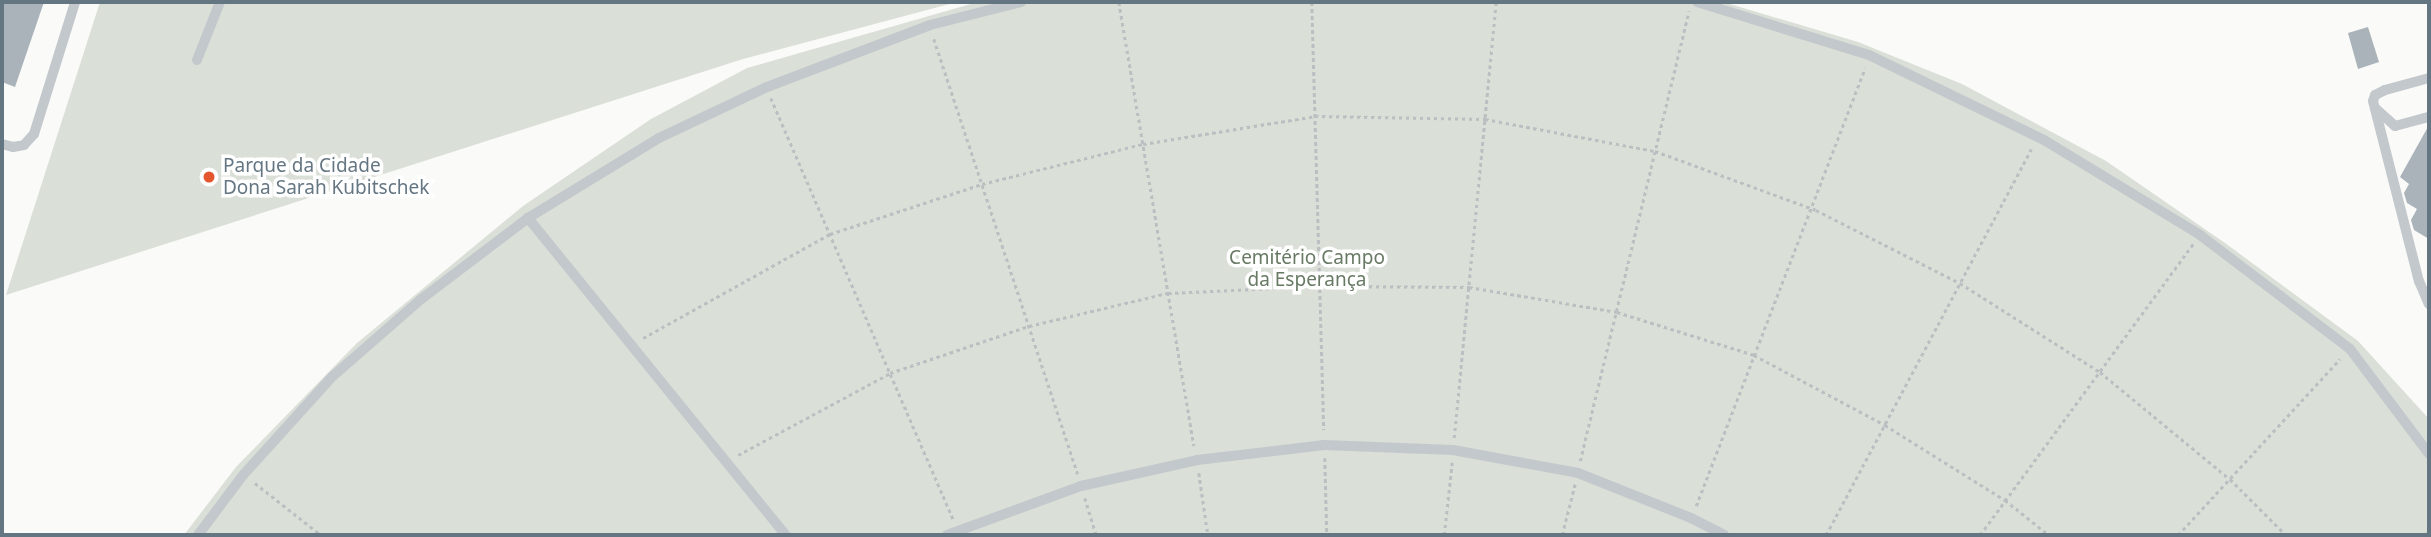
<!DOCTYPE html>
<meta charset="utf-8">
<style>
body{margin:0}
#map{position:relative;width:2431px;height:537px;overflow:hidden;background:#fafaf8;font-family:"Noto Sans",sans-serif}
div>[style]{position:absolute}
.green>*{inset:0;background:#dadfd7}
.building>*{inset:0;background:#aab3b9}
.path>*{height:2.5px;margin-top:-1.25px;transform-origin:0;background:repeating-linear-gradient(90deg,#bbbfc2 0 3.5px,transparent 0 7px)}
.lane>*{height:10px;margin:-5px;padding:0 5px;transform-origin:5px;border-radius:5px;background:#c3c8cc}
.dots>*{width:19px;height:19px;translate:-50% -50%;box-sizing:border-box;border:4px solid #fff;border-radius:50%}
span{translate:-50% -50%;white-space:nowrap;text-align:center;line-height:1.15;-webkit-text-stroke:7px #fff;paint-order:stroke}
.poi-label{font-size:19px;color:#657683}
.left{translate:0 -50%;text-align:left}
.park-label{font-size:19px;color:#687a64}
.frame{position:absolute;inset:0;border:4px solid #657683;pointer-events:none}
</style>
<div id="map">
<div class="green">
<div style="clip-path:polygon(100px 2px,957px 2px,743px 59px,6px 295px)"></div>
<div style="clip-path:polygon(978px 2px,1723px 2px,1858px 42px,1962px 84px,2106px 161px,2225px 243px,2358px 341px,2429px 419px,2429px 535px,184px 535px,236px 467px,357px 343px,523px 206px,651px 119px,747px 68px)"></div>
</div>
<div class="building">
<div style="clip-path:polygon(2px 2px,44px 2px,15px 87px,2px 82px)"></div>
<div style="clip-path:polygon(2368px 27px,2379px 62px,2358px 69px,2348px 33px)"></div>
<div style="clip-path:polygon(2429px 125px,2429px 239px,2414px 230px,2411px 220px,2417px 209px,2407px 203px,2404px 193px,2409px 184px,2400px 177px)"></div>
</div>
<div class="path">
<div style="left:1119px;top:2px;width:450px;rotate:80.4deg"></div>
<div style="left:1312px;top:2px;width:428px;rotate:88.4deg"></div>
<div style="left:934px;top:39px;width:458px;rotate:71.7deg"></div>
<div style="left:771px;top:98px;width:459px;rotate:66.6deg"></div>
<div style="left:643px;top:338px;width:214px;rotate:-29.1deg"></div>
<div style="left:830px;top:234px;width:160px;rotate:-18.2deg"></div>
<div style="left:982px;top:184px;width:166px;rotate:-14deg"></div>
<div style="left:1143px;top:144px;width:174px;rotate:-9.2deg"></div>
<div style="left:1315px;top:116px;width:170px;rotate:1deg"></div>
<div style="left:1485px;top:119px;width:173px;rotate:10.7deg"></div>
<div style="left:1655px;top:151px;width:171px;rotate:20.1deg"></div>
<div style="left:1816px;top:210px;width:161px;rotate:26.9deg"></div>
<div style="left:1960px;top:283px;width:166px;rotate:32.4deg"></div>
<div style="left:2100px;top:372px;width:168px;rotate:39.5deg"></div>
<div style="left:2230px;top:479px;width:79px;rotate:45deg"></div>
<div style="left:1454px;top:438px;width:438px;rotate:-84.5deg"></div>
<div style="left:738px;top:455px;width:173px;rotate:-28.3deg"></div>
<div style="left:890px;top:373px;width:147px;rotate:-18.7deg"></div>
<div style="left:1029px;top:326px;width:143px;rotate:-13.4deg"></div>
<div style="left:1168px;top:293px;width:152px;rotate:-2.6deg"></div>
<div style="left:1320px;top:286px;width:149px;rotate:0.4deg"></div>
<div style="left:1469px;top:287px;width:150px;rotate:9.6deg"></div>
<div style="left:1617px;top:312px;width:144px;rotate:17.4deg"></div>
<div style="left:1754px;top:355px;width:149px;rotate:28.1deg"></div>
<div style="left:1885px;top:425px;width:142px;rotate:32deg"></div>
<div style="left:2005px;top:500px;width:56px;rotate:38.5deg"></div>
<div style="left:1325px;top:458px;width:77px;rotate:88.5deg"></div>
<div style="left:1580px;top:461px;width:463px;rotate:-76.4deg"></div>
<div style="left:1199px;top:473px;width:63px;rotate:81.7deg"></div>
<div style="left:255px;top:483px;width:84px;rotate:38.2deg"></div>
<div style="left:1085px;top:498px;width:39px;rotate:73deg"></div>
<div style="left:1696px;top:506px;width:469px;rotate:-68.9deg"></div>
<div style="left:1444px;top:535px;width:73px;rotate:-83.7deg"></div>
<div style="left:1562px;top:535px;width:53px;rotate:-75.7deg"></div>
<div style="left:1826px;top:535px;width:437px;rotate:-62deg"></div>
<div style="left:1980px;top:535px;width:361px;rotate:-53.8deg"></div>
<div style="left:2178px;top:535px;width:239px;rotate:-47.4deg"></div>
<div style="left:2425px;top:535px;width:5px;rotate:-37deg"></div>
</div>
<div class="lane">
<div style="left:1697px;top:2px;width:180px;rotate:17.1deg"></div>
<div style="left:1869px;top:55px;width:195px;rotate:25.9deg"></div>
<div style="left:2044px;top:140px;width:183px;rotate:31.3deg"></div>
<div style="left:2200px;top:235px;width:188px;rotate:37.2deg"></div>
<div style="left:2350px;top:349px;width:131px;rotate:53deg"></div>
<div style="left:197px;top:60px;width:62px;rotate:-68.4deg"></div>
<div style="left:2429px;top:78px;width:46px;rotate:164.7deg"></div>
<div style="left:2385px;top:90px;width:11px;rotate:153deg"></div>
<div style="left:2375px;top:95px;width:6px;rotate:108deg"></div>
<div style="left:2373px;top:101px;width:186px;rotate:75.7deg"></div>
<div style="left:2419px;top:281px;width:25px;rotate:67deg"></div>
<div style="left:2375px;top:108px;width:27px;rotate:42deg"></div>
<div style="left:2395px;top:126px;width:35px;rotate:-15deg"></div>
<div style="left:2px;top:144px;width:11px;rotate:15deg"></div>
<div style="left:13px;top:147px;width:11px;rotate:-10deg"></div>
<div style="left:24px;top:145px;width:15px;rotate:-48deg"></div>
<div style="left:34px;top:134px;width:138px;rotate:-72.7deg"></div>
<div style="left:528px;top:218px;width:409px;rotate:50.9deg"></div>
<div style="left:198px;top:535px;width:76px;rotate:-53deg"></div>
<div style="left:244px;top:474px;width:132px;rotate:-47.8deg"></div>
<div style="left:333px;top:376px;width:116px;rotate:-41.1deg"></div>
<div style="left:420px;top:300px;width:136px;rotate:-37.2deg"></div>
<div style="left:528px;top:218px;width:153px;rotate:-31.4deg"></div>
<div style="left:659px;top:138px;width:119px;rotate:-25.3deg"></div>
<div style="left:767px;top:87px;width:174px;rotate:-20.8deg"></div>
<div style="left:930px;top:25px;width:94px;rotate:-14.2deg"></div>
<div style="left:947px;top:535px;width:143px;rotate:-20.1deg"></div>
<div style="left:1081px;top:486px;width:119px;rotate:-12.6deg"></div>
<div style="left:1197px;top:460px;width:128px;rotate:-6.7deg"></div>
<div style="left:1324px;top:445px;width:129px;rotate:2.2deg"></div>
<div style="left:1453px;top:450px;width:127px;rotate:10.4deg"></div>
<div style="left:1578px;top:473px;width:122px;rotate:21.7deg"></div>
<div style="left:1691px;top:518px;width:37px;rotate:27deg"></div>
</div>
<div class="dots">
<div style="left:209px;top:177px;background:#e4572e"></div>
</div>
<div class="poi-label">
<span class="left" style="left:223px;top:177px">Parque da Cidade<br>Dona Sarah Kubitschek</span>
</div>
<div class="park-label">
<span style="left:1307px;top:269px">Cemitério Campo<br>da Esperança</span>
</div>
<div class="frame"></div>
</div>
